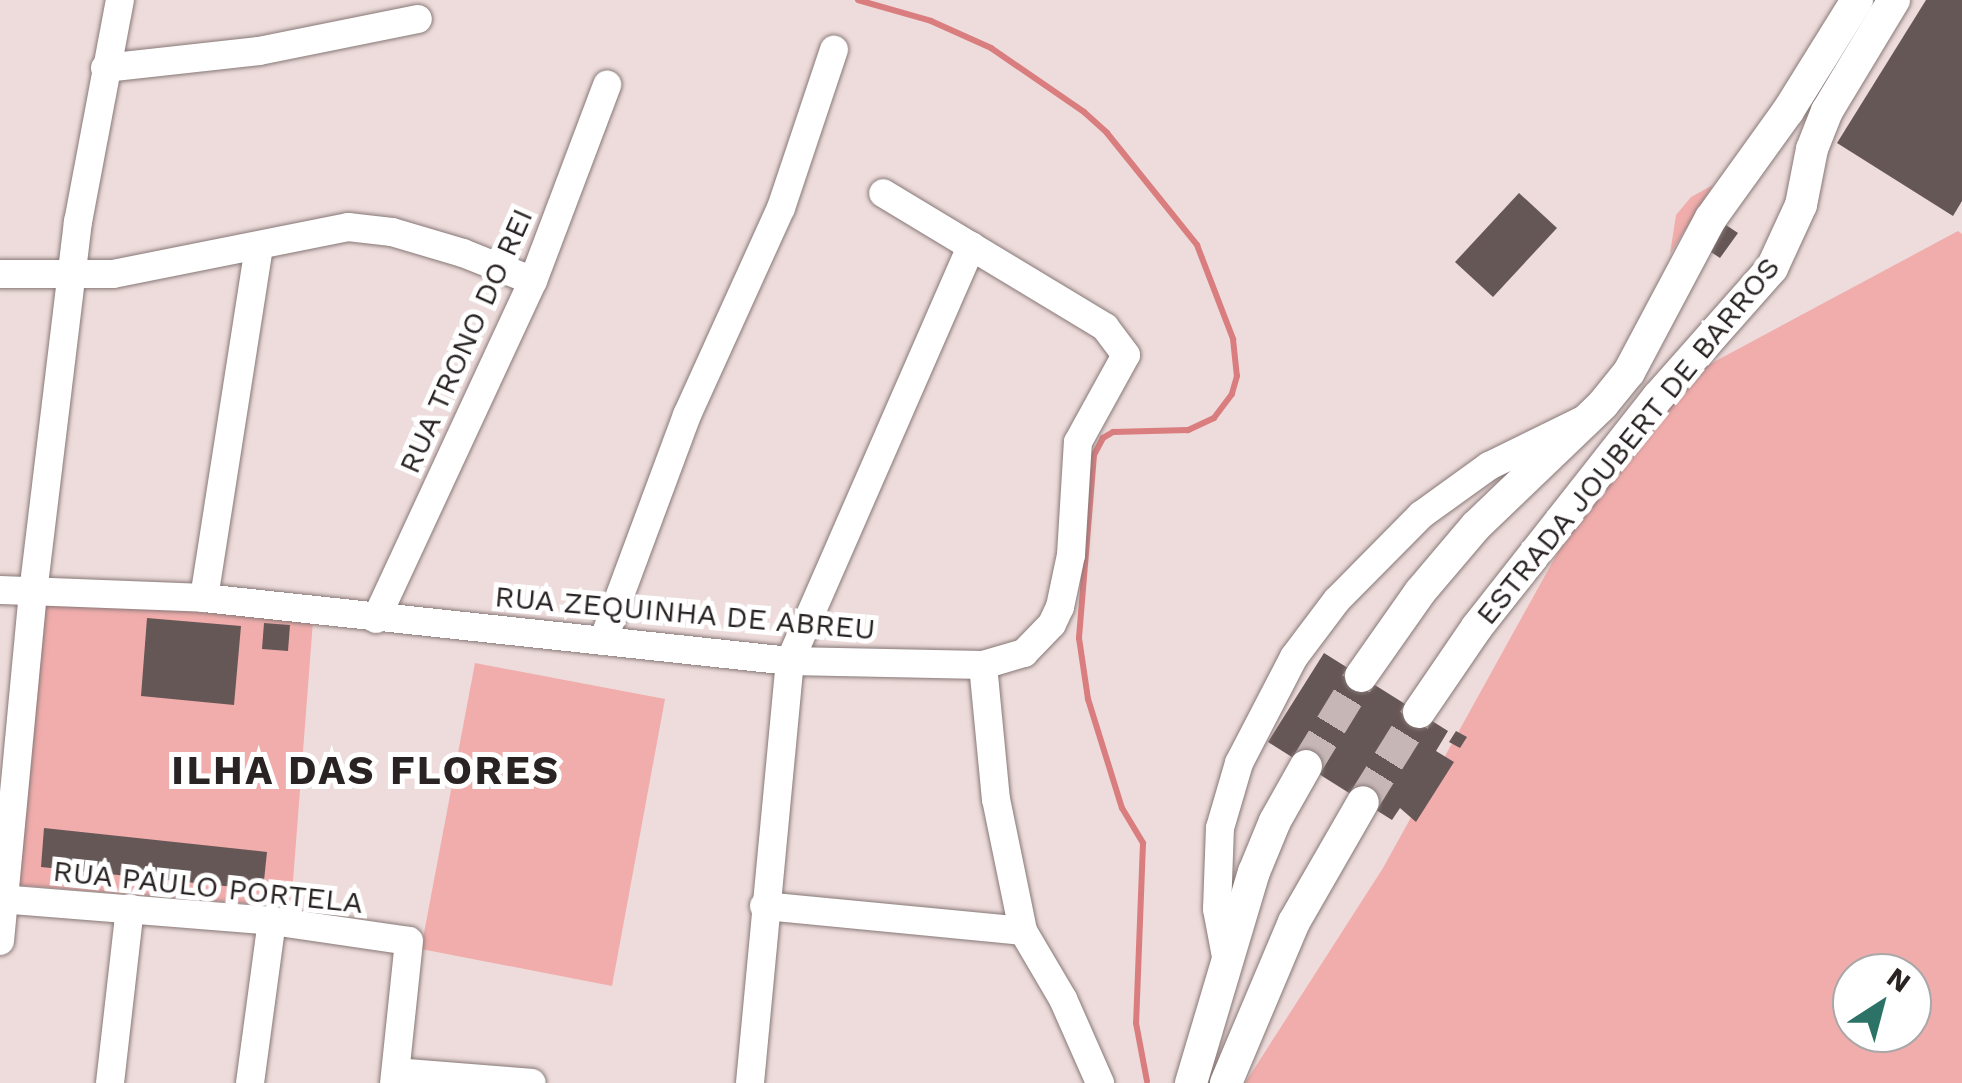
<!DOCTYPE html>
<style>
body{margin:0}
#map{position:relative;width:1962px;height:1083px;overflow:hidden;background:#eddcdb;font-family:"Work Sans",sans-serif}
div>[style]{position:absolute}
.green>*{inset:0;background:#f0adac}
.stream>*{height:6px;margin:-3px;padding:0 3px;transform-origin:3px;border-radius:3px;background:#d97d7f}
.building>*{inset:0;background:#665757}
.major-tunnel>*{height:32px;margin-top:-16px;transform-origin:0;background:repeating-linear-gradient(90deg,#c6b7b6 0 32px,transparent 0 48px)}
.roads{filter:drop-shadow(0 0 2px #877877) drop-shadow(0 0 2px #877877)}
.minor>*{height:28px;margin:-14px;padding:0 14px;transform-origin:14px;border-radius:14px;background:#fff}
.major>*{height:32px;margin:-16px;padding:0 16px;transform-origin:16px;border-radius:16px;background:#fff}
span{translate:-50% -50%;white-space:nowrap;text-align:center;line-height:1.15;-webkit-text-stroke:10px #fff;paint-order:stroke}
.street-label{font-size:30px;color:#292323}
.district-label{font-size:40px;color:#292323;font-weight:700;letter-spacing:2.5px}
.north{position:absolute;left:1832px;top:953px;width:100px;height:100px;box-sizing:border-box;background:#fff;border:2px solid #a9a7a7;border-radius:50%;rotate:36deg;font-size:28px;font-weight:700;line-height:40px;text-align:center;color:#292323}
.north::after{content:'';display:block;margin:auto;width:35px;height:45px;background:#2c7266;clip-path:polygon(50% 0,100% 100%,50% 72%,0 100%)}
</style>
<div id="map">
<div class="green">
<div style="clip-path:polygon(1713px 185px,1670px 254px,1676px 215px,1691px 197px)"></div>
<div style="clip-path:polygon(evenodd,1958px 231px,1962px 234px,1962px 1083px,1245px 1083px,1383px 868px,1578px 516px,1669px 386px,1958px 231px,1852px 973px,1912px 973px,1912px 1033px,1852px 1033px,1852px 973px)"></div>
<div style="clip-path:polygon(37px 599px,313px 621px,291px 907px,16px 885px)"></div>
<div style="clip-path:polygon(475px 663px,665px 699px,612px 986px,421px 949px)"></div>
</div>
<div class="stream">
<div style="left:858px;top:0;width:76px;rotate:16deg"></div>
<div style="left:931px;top:21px;width:66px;rotate:24.2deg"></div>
<div style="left:991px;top:48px;width:113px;rotate:34.5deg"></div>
<div style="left:1084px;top:112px;width:31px;rotate:42deg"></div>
<div style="left:1107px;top:133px;width:144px;rotate:51.2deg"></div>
<div style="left:1197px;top:245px;width:101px;rotate:69deg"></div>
<div style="left:1233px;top:339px;width:37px;rotate:84deg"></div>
<div style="left:1237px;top:376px;width:19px;rotate:106deg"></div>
<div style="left:1232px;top:394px;width:30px;rotate:127deg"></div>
<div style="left:1214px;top:418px;width:29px;rotate:155deg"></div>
<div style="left:1188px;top:430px;width:75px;rotate:178.5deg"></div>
<div style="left:1113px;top:432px;width:12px;rotate:149deg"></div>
<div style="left:1103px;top:438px;width:19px;rotate:118deg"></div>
<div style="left:1094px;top:455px;width:184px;rotate:94.7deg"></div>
<div style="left:1079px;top:638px;width:62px;rotate:81.6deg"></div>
<div style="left:1088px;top:699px;width:114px;rotate:72.7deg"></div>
<div style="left:1122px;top:808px;width:41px;rotate:59deg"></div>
<div style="left:1143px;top:843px;width:180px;rotate:92.2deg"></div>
<div style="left:1136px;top:1023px;width:59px;rotate:79.3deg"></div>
</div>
<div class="building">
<div style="clip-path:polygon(1926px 0,1962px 0,1962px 201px,1953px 216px,1837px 143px)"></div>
<div style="clip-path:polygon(1519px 193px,1557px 228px,1493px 297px,1455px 262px)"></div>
<div style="clip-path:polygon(1726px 225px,1738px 233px,1720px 258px,1708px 250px)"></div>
<div style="clip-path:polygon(147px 618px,241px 626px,234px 705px,141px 696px)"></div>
<div style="clip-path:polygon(264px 623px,290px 625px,288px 651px,262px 649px)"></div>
<div style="clip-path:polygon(1324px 653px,1448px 731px,1436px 751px,1454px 762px,1416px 822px,1400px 808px,1392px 820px,1268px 742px)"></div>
<div style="clip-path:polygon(1456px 731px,1467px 737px,1460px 748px,1449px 742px)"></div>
<div style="clip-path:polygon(44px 828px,267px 852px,263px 890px,41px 867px)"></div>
</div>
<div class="major-tunnel">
<div style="left:1306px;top:766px;width:105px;rotate:-58.6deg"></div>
<div style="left:1363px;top:802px;width:106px;rotate:-58.1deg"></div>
</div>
<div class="roads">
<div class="minor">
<div style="left:105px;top:68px;width:155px;rotate:-6.3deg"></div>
<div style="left:259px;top:51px;width:162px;rotate:-11.4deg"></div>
<div style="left:0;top:274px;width:113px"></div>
<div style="left:113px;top:274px;width:240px;rotate:-11.3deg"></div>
<div style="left:348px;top:227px;width:44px;rotate:6.5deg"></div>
<div style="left:392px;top:232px;width:74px;rotate:16.5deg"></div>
<div style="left:463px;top:253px;width:75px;rotate:21.8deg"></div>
<div style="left:0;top:590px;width:204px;rotate:2.2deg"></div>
<div style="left:204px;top:598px;width:589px;rotate:6.14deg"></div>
<div style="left:790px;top:661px;width:193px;rotate:1.2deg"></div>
<div style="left:983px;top:665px;width:43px;rotate:-16.3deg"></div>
<div style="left:1024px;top:653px;width:40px;rotate:-46deg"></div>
<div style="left:1052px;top:624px;width:19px;rotate:-65deg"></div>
<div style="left:1060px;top:607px;width:53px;rotate:-78.1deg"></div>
<div style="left:1071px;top:555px;width:113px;rotate:-86.5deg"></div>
<div style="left:1078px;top:442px;width:99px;rotate:-61.1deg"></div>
<div style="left:1126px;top:355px;width:35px;rotate:-127deg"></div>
<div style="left:1105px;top:327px;width:259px;rotate:-148.9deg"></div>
<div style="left:204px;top:598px;width:356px;rotate:-81.1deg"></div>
<div style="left:376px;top:619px;width:373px;rotate:-65.1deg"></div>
<div style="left:533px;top:281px;width:210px;rotate:-69.3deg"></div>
<div style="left:603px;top:641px;width:241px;rotate:-69.6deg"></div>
<div style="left:687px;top:415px;width:227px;rotate:-65.6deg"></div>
<div style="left:781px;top:208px;width:167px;rotate:-71.5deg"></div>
<div style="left:983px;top:665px;width:135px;rotate:84.5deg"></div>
<div style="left:996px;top:799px;width:135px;rotate:78.4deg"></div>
<div style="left:1023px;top:931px;width:79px;rotate:59.5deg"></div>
<div style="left:1063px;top:999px;width:92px;rotate:66.2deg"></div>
<div style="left:0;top:899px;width:273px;rotate:4.6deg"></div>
<div style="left:272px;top:921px;width:138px;rotate:8.3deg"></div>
<div style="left:409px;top:941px;width:143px;rotate:96deg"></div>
<div style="left:764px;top:906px;width:260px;rotate:5.5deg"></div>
<div style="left:0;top:941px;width:350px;rotate:-84.6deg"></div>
<div style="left:33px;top:593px;width:374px;rotate:-83.1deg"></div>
<div style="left:78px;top:222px;width:226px;rotate:-79.3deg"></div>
<div style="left:1227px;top:962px;width:54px;rotate:-100.7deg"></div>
<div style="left:1217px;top:909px;width:81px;rotate:-87.9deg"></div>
<div style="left:1220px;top:828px;width:68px;rotate:-73.7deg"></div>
<div style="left:1239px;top:763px;width:119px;rotate:-62.6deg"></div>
<div style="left:1294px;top:657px;width:71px;rotate:-53deg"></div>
<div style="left:1337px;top:600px;width:120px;rotate:-45.3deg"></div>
<div style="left:1421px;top:515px;width:84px;rotate:-35.8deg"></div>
<div style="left:1489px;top:466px;width:105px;rotate:-26.1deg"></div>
<div style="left:396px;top:1072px;width:136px;rotate:4.6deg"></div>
<div style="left:110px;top:1083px;width:176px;rotate:-83.5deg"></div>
<div style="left:250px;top:1083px;width:163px;rotate:-82.3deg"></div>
<div style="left:750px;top:1083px;width:424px;rotate:-84.6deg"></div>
<div style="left:790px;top:661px;width:453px;rotate:-66.4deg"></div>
</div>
<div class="major">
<div style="left:1361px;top:676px;width:103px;rotate:-54.9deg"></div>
<div style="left:1420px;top:592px;width:87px;rotate:-49.7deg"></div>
<div style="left:1476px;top:526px;width:176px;rotate:-43.8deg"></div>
<div style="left:1603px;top:404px;width:41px;rotate:-50.9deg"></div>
<div style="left:1629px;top:372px;width:174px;rotate:-62deg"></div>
<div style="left:1711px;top:218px;width:132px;rotate:-54.3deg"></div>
<div style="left:1788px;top:111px;width:131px;rotate:-58.1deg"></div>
<div style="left:1419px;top:712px;width:103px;rotate:-55.7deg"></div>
<div style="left:1477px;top:627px;width:293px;rotate:-51.8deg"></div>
<div style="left:1658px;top:397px;width:172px;rotate:-48.5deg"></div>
<div style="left:1772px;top:268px;width:69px;rotate:-65.3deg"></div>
<div style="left:1801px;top:205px;width:57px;rotate:-78.9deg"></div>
<div style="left:1812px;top:149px;width:41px;rotate:-68.5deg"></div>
<div style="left:1827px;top:111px;width:130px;rotate:-58.9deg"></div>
<div style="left:1191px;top:1083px;width:220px;rotate:-73.4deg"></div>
<div style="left:1254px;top:872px;width:55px;rotate:-67.6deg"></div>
<div style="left:1275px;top:821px;width:63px;rotate:-60.6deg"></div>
<div style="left:1226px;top:1083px;width:175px;rotate:-67.1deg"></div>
<div style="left:1294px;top:922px;width:138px;rotate:-60.1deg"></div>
</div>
</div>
<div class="street-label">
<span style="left:466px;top:341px;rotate:-66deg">RUA TRONO DO REI</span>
<span style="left:1628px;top:441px;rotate:-51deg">ESTRADA JOUBERT DE BARROS</span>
<span style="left:685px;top:613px;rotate:5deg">RUA ZEQUINHA DE ABREU</span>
<span style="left:208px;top:887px;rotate:6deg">RUA PAULO PORTELA</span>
</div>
<div class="district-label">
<span style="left:366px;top:771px">ILHA DAS FLORES</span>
</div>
<div class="north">N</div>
</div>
